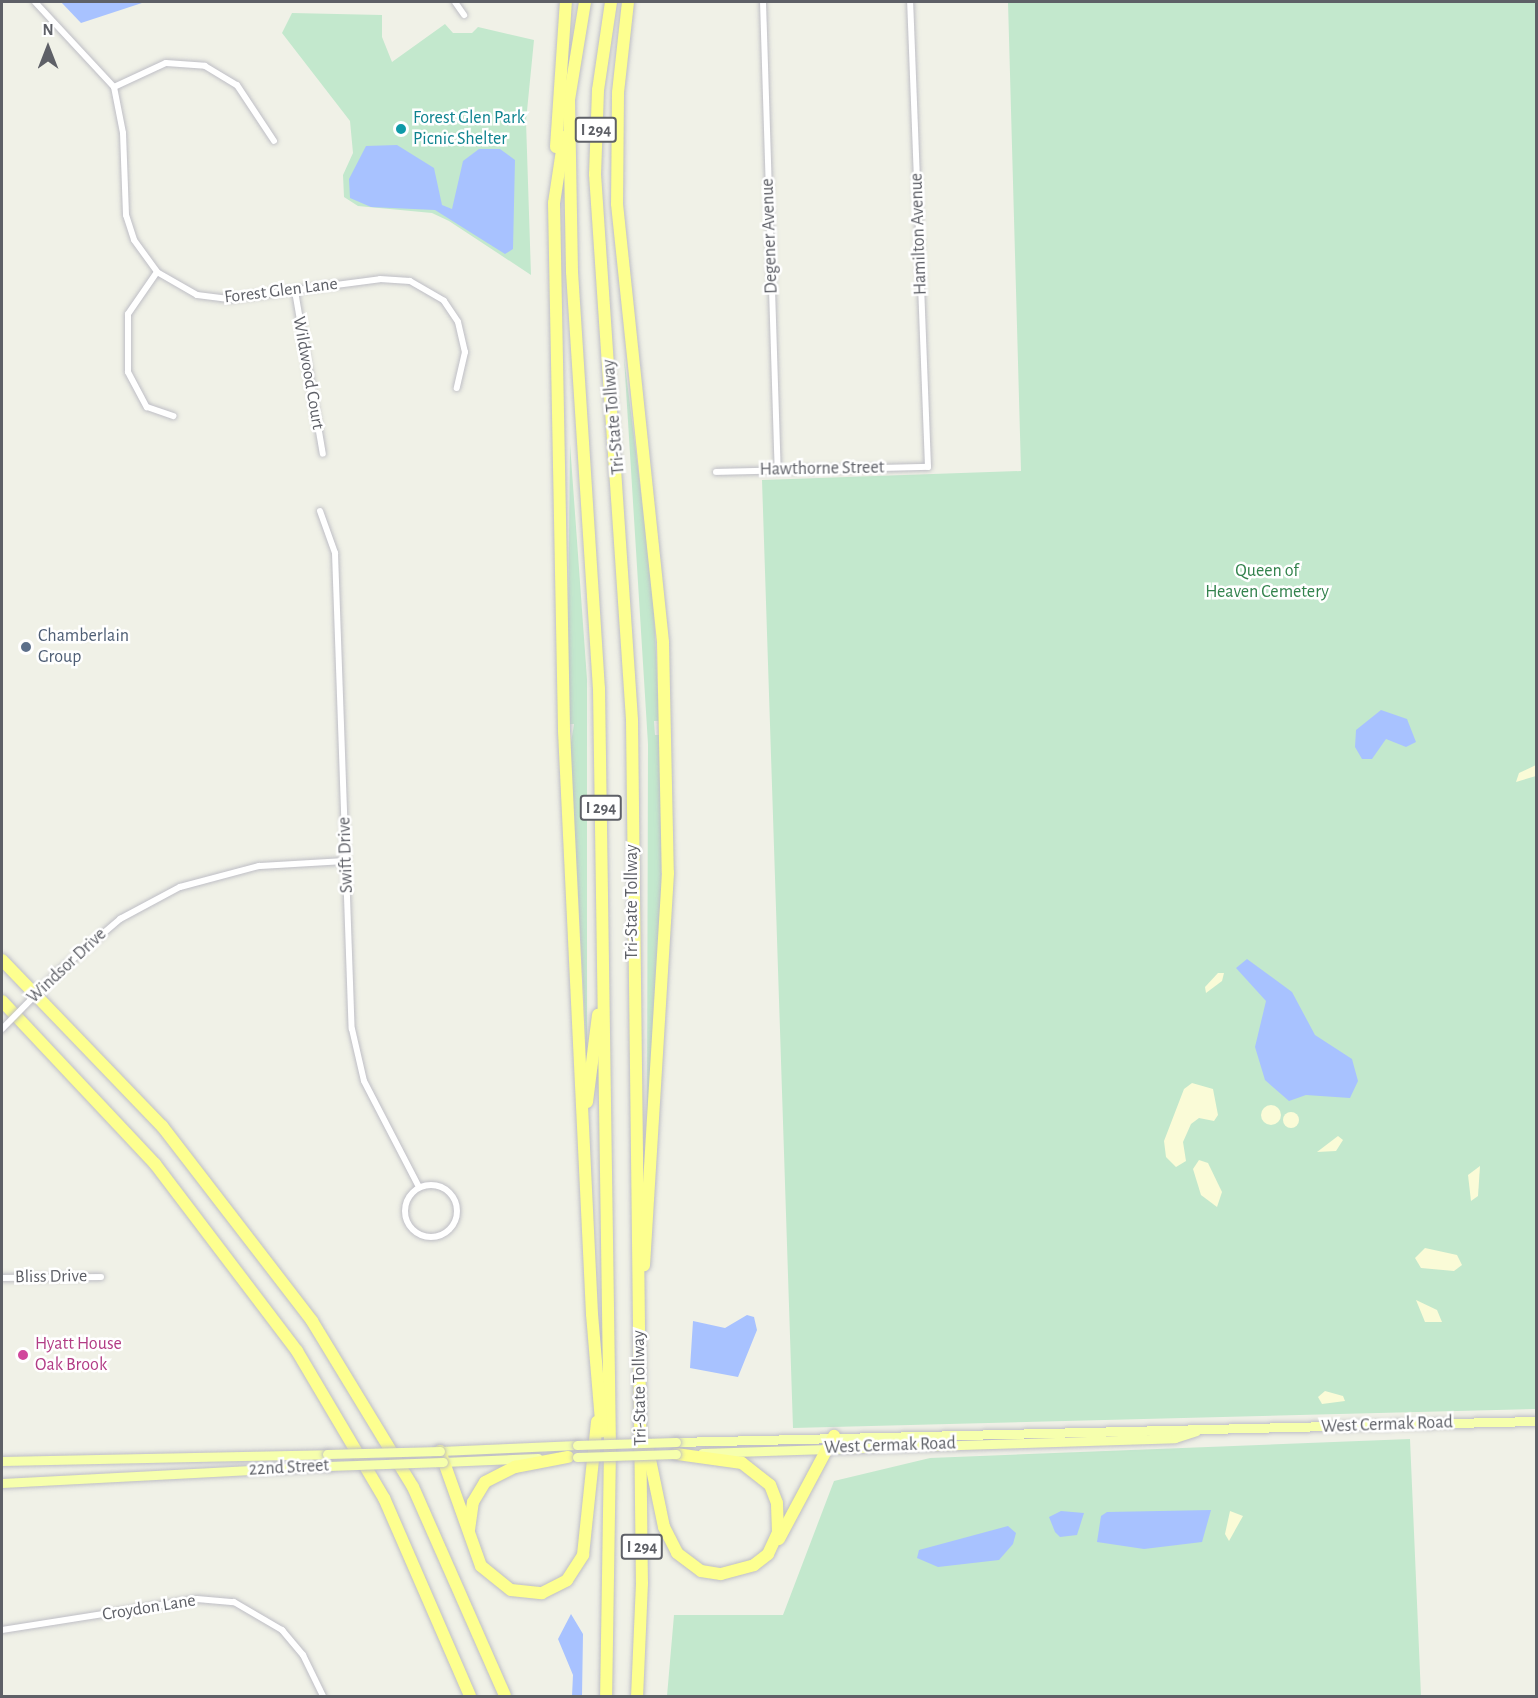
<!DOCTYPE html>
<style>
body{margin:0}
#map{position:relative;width:1538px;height:1698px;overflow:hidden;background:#f0f1e7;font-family:"Alegreya Sans",sans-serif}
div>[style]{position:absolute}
.green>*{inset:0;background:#c3e8cd}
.sand>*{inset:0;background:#fafbd7}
.round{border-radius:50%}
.water>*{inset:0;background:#a8c2ff}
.roads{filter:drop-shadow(0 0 2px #bebec5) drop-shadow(0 0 2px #bebec5)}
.street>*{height:6px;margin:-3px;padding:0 3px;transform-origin:3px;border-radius:3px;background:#fff}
.street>.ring{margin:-3px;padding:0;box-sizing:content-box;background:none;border:6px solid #fff;border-radius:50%}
.primary>*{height:9px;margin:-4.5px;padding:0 4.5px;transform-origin:4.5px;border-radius:4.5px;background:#f6ffad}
.highway>*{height:12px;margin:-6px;padding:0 6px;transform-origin:6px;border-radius:6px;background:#fdff8f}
.bridges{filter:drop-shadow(0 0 2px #bebec5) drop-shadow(0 0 2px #bebec5)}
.street-bridge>*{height:6px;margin:-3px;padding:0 3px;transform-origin:3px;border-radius:3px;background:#fff}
.primary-bridge>*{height:9px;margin:-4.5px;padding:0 4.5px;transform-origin:4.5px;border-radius:4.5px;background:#f6ffad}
.dots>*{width:16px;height:16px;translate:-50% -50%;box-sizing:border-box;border:3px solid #fff;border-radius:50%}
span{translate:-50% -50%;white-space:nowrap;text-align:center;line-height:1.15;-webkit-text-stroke:5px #fff;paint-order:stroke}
.shield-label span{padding:2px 4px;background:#fff;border:2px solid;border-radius:4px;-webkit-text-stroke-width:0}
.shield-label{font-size:16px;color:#5e6067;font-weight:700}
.culture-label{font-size:18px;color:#0d838f}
.left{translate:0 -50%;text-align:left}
.street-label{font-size:18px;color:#5e6067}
.park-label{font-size:18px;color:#32824c}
.service-label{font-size:18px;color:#4e5e75}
.hotel-label{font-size:18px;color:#b23c85}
.frame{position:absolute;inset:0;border:3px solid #5e6067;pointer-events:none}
.north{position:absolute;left:18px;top:18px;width:60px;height:60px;-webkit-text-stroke:4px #fff;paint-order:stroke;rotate:0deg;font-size:16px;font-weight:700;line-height:24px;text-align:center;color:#5e6067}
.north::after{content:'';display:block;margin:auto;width:21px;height:27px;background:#5e6067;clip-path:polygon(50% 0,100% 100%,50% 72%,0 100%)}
</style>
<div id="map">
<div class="green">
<div style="clip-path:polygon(1008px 2px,1536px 2px,1536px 1409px,793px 1428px,762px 480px,1021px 471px)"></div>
<div style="clip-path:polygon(292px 13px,382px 15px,382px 37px,392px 62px,445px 24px,453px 33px,472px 33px,478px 27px,534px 40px,526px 121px,531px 275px,449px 221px,432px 213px,358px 206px,344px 197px,343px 175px,353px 153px,350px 121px,282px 33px)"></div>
<div style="clip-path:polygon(624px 357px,653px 588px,659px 721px,654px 721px,655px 735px,661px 735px,661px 906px,647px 1121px,648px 744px)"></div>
<div style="clip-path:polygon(570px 444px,587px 679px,587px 1054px,570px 749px,574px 724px,567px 724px)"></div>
<div style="clip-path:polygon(1410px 1439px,1421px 1696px,667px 1696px,674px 1615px,783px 1615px,834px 1481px,930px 1458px)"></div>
</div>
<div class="sand">
<div style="clip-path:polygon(1536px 765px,1536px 776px,1516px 782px,1519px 773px)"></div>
<div style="clip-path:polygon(1218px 973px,1224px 973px,1222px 981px,1206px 993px,1205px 987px)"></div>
<div style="clip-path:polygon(1192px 1083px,1213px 1089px,1218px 1115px,1214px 1121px,1199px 1118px,1191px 1124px,1183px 1142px,1186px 1161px,1176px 1167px,1166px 1157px,1164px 1141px,1184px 1089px)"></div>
<div class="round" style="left:1261px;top:1105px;width:20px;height:20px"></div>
<div class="round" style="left:1283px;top:1112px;width:16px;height:16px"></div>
<div style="clip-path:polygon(1338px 1136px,1343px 1140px,1336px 1151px,1317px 1152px)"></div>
<div style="clip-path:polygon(1199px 1160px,1208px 1163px,1222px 1192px,1217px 1207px,1201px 1195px,1193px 1169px)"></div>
<div style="clip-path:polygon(1480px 1166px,1478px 1196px,1471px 1201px,1468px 1175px)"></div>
<div style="clip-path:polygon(1425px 1248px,1457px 1255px,1462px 1265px,1454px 1271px,1421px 1268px,1415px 1258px)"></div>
<div style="clip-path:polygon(1416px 1300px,1437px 1310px,1442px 1322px,1425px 1322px)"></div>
<div style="clip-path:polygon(1325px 1391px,1343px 1396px,1345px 1401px,1322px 1404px,1318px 1397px)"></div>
<div style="clip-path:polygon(1230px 1511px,1243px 1516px,1229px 1541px,1225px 1534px)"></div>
</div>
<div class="water">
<div style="clip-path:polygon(61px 2px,145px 2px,81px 23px)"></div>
<div style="clip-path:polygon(397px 145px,434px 168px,442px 205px,452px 209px,463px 161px,479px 149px,500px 149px,515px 160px,513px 249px,505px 254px,435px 210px,371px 207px,350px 198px,349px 179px,366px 146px)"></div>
<div style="clip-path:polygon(1381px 710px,1407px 719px,1416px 742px,1406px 747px,1386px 739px,1372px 759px,1362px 759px,1355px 747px,1356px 730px)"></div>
<div style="clip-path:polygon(1247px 959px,1292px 992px,1315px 1035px,1352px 1059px,1358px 1081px,1350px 1098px,1306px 1095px,1289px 1101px,1265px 1080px,1255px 1047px,1266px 1001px,1236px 968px)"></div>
<div style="clip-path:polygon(747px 1315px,754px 1317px,757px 1330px,738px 1377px,690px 1368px,693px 1321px,725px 1328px)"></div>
<div style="clip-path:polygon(1211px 1510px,1202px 1542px,1144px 1549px,1097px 1542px,1101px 1516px,1107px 1512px)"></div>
<div style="clip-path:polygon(1061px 1511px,1084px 1513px,1077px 1535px,1060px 1537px,1055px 1532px,1049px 1517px)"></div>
<div style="clip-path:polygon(1008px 1526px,1016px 1533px,1013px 1544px,999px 1560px,938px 1567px,917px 1558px,919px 1550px)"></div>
<div style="clip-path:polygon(571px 1614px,583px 1634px,582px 1696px,572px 1696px,573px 1675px,558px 1639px)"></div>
</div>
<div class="roads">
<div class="street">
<div style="left:35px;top:2px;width:116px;rotate:47.1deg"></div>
<div style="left:114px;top:87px;width:47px;rotate:78.9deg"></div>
<div style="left:123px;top:133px;width:82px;rotate:87.9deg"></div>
<div style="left:126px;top:215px;width:26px;rotate:72deg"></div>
<div style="left:134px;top:240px;width:39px;rotate:54deg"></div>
<div style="left:157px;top:272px;width:46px;rotate:29.9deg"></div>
<div style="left:197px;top:295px;width:32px;rotate:7deg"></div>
<div style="left:229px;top:299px;width:152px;rotate:-7.5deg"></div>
<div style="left:380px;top:279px;width:30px;rotate:4deg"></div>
<div style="left:410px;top:281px;width:39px;rotate:30deg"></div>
<div style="left:444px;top:301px;width:25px;rotate:56deg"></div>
<div style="left:458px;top:322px;width:31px;rotate:77deg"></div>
<div style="left:465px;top:352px;width:37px;rotate:103deg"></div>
<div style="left:455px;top:2px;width:16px;rotate:55deg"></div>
<div style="left:763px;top:2px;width:468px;rotate:88.2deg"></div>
<div style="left:114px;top:87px;width:57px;rotate:-24.8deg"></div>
<div style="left:166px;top:63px;width:39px;rotate:4deg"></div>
<div style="left:205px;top:66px;width:37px;rotate:31deg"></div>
<div style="left:237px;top:85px;width:67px;rotate:56.5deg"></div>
<div style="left:157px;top:272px;width:51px;rotate:124.6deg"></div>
<div style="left:128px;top:314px;width:58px;rotate:90deg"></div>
<div style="left:128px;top:372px;width:40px;rotate:62deg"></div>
<div style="left:147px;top:407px;width:28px;rotate:19deg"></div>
<div style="left:295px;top:291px;width:165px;rotate:80.3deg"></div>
<div style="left:716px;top:472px;width:212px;rotate:-1.4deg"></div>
<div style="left:928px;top:467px;width:465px;rotate:-92.2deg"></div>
<div style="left:320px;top:511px;width:45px;rotate:70.3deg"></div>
<div style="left:335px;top:553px;width:476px;rotate:88deg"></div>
<div style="left:352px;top:1029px;width:53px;rotate:77deg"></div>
<div style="left:364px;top:1081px;width:119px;rotate:62.6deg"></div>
<div style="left:58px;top:972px;width:82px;rotate:-40.5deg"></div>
<div style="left:120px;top:919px;width:68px;rotate:-28.1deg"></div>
<div style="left:180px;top:887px;width:82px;rotate:-14.9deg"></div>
<div style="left:259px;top:866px;width:87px;rotate:-3.3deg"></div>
<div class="ring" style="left:405px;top:1185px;width:46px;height:46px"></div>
<div style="left:2px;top:1278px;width:99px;rotate:-0.6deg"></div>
<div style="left:2px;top:1630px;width:197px;rotate:-9deg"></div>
<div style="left:197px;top:1599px;width:37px;rotate:5deg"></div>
<div style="left:234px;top:1602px;width:56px;rotate:30.3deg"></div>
<div style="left:282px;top:1630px;width:33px;rotate:50deg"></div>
<div style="left:303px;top:1655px;width:46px;rotate:64deg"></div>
</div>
<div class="primary">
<div style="left:676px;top:1442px;width:860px;rotate:-1.4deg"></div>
<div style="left:440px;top:1451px;width:137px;rotate:-2.5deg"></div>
<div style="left:702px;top:1453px;width:473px;rotate:-1.8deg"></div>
<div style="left:1175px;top:1438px;width:22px;rotate:-18deg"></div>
<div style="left:2px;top:1461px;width:325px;rotate:-1.2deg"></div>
<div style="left:443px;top:1462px;width:95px;rotate:-2.4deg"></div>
<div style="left:2px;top:1483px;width:326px;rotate:-3deg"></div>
</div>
<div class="highway">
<div style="left:585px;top:2px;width:99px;rotate:99.3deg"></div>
<div style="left:569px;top:100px;width:172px;rotate:89deg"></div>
<div style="left:572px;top:272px;width:417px;rotate:86.3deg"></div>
<div style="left:599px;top:688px;width:761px;rotate:89.17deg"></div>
<div style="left:610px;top:1449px;width:247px;rotate:90.9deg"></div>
<div style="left:611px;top:2px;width:89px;rotate:98.4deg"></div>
<div style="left:598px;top:90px;width:84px;rotate:92deg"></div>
<div style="left:595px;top:174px;width:547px;rotate:86.12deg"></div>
<div style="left:632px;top:720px;width:863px;rotate:89.34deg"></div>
<div style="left:642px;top:1583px;width:113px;rotate:92.5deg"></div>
<div style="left:628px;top:2px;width:92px;rotate:96.3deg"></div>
<div style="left:618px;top:93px;width:111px;rotate:90.5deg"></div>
<div style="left:617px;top:204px;width:441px;rotate:84deg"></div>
<div style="left:663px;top:643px;width:230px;rotate:88.8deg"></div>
<div style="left:668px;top:873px;width:393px;rotate:93.5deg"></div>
<div style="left:564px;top:137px;width:67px;rotate:98.6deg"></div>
<div style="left:554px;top:203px;width:528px;rotate:88.91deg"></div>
<div style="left:564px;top:731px;width:584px;rotate:87.25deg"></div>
<div style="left:592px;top:1314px;width:118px;rotate:85.2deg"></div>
<div style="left:556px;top:147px;width:145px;rotate:-86.1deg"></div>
<div style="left:2px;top:960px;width:231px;rotate:46.1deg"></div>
<div style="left:162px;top:1126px;width:246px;rotate:52.4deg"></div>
<div style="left:312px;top:1321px;width:194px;rotate:58.7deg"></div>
<div style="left:413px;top:1487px;width:228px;rotate:66.2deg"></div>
<div style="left:2px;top:1001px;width:224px;rotate:46.8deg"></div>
<div style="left:155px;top:1164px;width:235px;rotate:52.8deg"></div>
<div style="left:297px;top:1351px;width:171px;rotate:59.4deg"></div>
<div style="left:384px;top:1498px;width:216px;rotate:66.5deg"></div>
<div style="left:587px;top:1102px;width:88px;rotate:-82.8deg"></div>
<div style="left:647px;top:1445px;width:84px;rotate:78.3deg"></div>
<div style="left:664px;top:1527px;width:29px;rotate:63deg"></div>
<div style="left:677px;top:1553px;width:30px;rotate:37deg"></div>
<div style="left:701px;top:1571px;width:20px;rotate:9deg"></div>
<div style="left:721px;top:1574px;width:34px;rotate:-15deg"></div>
<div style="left:754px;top:1565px;width:18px;rotate:-38deg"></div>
<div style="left:768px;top:1554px;width:23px;rotate:-65deg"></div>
<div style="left:778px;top:1533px;width:30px;rotate:-92deg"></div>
<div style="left:777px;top:1503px;width:19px;rotate:-111deg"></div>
<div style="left:770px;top:1485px;width:36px;rotate:-142deg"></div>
<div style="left:742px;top:1463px;width:67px;rotate:-172.2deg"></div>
<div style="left:440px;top:1451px;width:122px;rotate:70.4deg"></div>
<div style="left:481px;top:1566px;width:38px;rotate:39deg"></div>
<div style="left:511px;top:1590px;width:31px;rotate:6deg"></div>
<div style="left:542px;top:1593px;width:28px;rotate:-27deg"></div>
<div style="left:567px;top:1580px;width:30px;rotate:-57deg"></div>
<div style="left:583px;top:1555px;width:134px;rotate:-84deg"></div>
<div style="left:469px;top:1530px;width:28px;rotate:-82deg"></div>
<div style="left:473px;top:1502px;width:23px;rotate:-59deg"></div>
<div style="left:485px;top:1482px;width:34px;rotate:-27deg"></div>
<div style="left:515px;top:1467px;width:54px;rotate:-10.7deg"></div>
<div style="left:779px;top:1539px;width:117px;rotate:-61.9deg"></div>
</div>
</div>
<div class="bridges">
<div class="street-bridge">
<div style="left:2px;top:1029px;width:80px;rotate:-45.5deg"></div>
</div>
<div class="primary-bridge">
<div style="left:577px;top:1445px;width:99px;rotate:-1.7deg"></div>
<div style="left:327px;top:1454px;width:113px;rotate:-1.5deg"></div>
<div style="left:577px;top:1457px;width:99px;rotate:-1.7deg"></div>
<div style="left:328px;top:1466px;width:115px;rotate:-2deg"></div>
</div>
</div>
<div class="dots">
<div style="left:401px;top:129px;background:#0f9aa8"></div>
<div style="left:26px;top:647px;background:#5c6f8a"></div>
<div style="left:23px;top:1355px;background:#d1479c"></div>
</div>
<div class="shield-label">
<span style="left:596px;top:130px">I 294</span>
<span style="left:601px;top:808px">I 294</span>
<span style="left:642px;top:1547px">I 294</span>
</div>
<div class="culture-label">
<span class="left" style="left:413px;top:129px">Forest Glen Park<br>Picnic Shelter</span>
</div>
<div class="street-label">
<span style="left:919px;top:234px;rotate:-92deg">Hamilton Avenue</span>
<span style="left:770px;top:236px;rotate:-92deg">Degener Avenue</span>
<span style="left:281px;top:291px;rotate:-7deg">Forest Glen Lane</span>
<span style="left:308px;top:373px;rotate:80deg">Wildwood Court</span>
<span style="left:614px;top:417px;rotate:-95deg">Tri-State Tollway</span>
<span style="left:822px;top:469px;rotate:-1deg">Hawthorne Street</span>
<span style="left:346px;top:855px;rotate:-92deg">Swift Drive</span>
<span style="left:632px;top:902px;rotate:-90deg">Tri-State Tollway</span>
<span style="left:67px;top:966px;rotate:-43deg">Windsor Drive</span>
<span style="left:51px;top:1277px;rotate:-1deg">Bliss Drive</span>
<span style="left:640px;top:1388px;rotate:-91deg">Tri-State Tollway</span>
<span style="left:1387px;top:1425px;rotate:-2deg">West Cermak Road</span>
<span style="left:890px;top:1446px;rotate:-2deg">West Cermak Road</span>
<span style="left:289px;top:1468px;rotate:-3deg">22nd Street</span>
<span style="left:149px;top:1608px;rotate:-9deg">Croydon Lane</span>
</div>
<div class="park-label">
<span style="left:1267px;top:582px">Queen of<br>Heaven Cemetery</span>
</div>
<div class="service-label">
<span class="left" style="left:38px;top:647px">Chamberlain<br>Group</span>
</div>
<div class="hotel-label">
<span class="left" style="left:35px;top:1355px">Hyatt House<br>Oak Brook</span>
</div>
<div class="frame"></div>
<div class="north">N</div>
</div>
